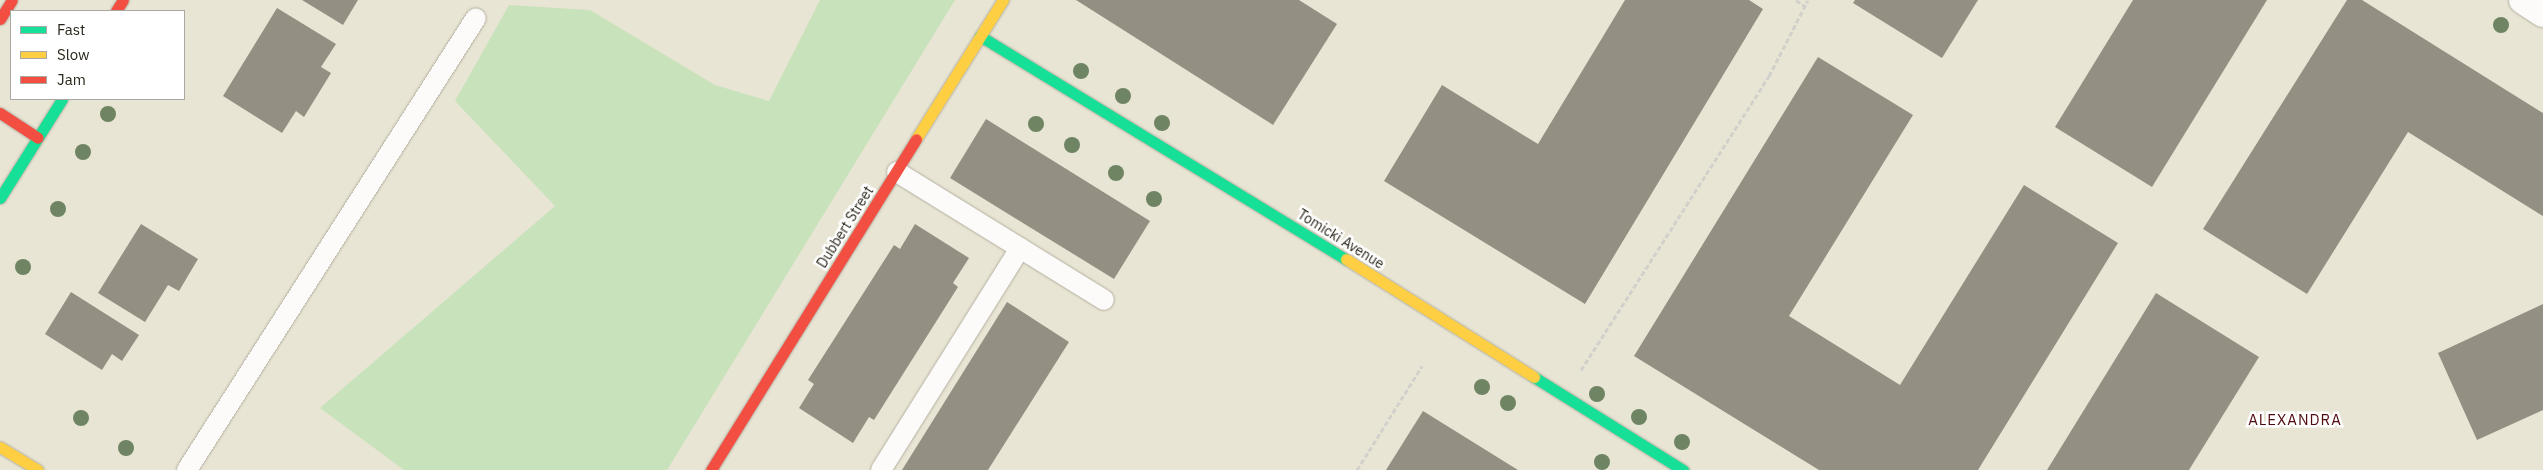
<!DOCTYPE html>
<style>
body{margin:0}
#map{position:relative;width:2543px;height:470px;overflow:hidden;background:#e9e5d4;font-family:"IBM Plex Sans",sans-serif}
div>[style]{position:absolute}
.green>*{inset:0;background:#c8e2bb}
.building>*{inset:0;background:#939083}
.path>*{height:3px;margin-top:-1.5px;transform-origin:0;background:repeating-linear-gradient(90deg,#d1d0cb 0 5px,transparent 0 7.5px)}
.roads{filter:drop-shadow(0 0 1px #b3b0a2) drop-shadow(0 0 1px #b3b0a2)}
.lane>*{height:20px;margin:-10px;padding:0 10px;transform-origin:10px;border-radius:10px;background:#fcfbf9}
.street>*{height:28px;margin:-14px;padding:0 14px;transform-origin:14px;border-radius:14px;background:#fcfbf9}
.fast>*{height:11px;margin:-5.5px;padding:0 5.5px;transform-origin:5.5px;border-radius:5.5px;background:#16e098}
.slow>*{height:11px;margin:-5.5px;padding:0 5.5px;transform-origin:5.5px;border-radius:5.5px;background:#ffcf43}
.jam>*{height:11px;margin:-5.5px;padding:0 5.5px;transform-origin:5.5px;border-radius:5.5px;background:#f24e42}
.trees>*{width:16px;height:16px;margin:-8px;border-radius:50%;background:#6e8462}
span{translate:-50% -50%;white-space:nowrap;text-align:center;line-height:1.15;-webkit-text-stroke:5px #fff;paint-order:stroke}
.street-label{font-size:14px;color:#282519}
.neighbourhood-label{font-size:15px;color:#500b11;letter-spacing:1px}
.legend{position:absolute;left:10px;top:10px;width:175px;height:90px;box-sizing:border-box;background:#fff;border:1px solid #a9a8a3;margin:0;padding:6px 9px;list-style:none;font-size:15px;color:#282519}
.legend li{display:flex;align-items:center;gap:10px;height:25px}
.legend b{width:25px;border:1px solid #a9a8a3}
</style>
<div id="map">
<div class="green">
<div style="clip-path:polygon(820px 0,955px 0,667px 470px,404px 470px,320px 408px,555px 206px,455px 101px,509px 5px,590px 10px,715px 85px,769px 101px)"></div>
</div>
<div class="building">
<div style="clip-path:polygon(302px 0,358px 0,343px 25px)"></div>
<div style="clip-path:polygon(1076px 0,1299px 0,1337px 24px,1273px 125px)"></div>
<div style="clip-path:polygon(1625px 0,1749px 0,1763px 9px,1585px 304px,1384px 181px,1442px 85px,1538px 144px)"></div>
<div style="clip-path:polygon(1855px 0,1978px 0,1942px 58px,1853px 3px)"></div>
<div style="clip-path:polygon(2133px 0,2267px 0,2152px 187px,2055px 127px)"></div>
<div style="clip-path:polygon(2347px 0,2362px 0,2543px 113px,2543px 216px,2408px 132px,2307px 294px,2203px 229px)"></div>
<div style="clip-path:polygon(277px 8px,336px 44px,321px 67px,331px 73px,304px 117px,296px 111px,282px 133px,223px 96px)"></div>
<div style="clip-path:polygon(1818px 57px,1913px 115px,1789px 316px,1900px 385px,2024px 185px,2118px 243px,1978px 470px,1819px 470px,1634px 356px)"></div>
<div style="clip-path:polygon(986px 119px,1150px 221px,1114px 279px,950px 178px)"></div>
<div style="clip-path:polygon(141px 224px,198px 259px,179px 291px,168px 285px,145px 322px,98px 293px)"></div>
<div style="clip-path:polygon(915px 224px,969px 258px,953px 283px,958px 287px,874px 420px,869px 417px,853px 443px,799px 408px,814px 384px,808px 380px,894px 245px,900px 249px)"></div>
<div style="clip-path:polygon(71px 292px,139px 335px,122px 361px,112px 354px,102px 370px,45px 334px)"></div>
<div style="clip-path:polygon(2156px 293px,2259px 357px,2189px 470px,2047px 470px)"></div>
<div style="clip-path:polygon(1007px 302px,1069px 342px,988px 470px,902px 470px)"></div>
<div style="clip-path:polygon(2543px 304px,2543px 410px,2477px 440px,2438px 353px)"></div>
<div style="clip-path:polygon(1423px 411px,1518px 470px,1386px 470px)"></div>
</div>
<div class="path">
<div style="left:1796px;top:0;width:11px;rotate:34deg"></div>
<div style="left:1581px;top:370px;width:349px;rotate:-57.4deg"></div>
<div style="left:1769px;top:76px;width:85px;rotate:-62.8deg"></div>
<div style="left:1357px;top:470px;width:123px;rotate:-58deg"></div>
</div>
<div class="roads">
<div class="lane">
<div style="left:897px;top:172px;width:243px;rotate:31.7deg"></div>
<div style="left:187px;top:470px;width:536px;rotate:-57.41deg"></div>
<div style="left:881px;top:470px;width:262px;rotate:-57.9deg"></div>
</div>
<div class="street">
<div style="left:2523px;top:0;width:24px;rotate:33deg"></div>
</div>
<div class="fast">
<div style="left:980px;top:36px;width:429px;rotate:31.4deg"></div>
<div style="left:0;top:198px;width:117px;rotate:-57.9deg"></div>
<div style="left:1534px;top:377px;width:176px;rotate:32deg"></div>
</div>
<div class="slow">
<div style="left:916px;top:139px;width:164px;rotate:-58deg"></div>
<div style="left:1346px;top:259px;width:222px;rotate:32.1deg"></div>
<div style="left:0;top:447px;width:44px;rotate:31.2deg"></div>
</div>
<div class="jam">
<div style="left:116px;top:11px;width:13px;rotate:-58deg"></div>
<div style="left:0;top:19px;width:22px;rotate:-58deg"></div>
<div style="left:0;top:113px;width:45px;rotate:33.3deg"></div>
<div style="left:711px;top:470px;width:389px;rotate:-58.2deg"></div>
</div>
</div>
<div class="trees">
<div style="left:2501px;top:25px"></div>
<div style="left:1081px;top:71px"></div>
<div style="left:1123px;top:96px"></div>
<div style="left:108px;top:114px"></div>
<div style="left:1162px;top:123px"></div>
<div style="left:1036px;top:124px"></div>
<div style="left:1072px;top:145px"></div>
<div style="left:83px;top:152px"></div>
<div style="left:1116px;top:173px"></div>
<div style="left:1154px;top:199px"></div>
<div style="left:58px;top:209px"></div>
<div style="left:23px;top:267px"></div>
<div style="left:1482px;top:387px"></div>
<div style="left:1597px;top:394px"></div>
<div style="left:1508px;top:403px"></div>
<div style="left:1639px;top:417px"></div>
<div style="left:81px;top:418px"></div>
<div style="left:1682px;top:442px"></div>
<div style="left:126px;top:448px"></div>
<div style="left:1602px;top:462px"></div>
</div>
<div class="street-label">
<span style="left:845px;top:227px;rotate:-58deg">Dubbert Street</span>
<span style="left:1341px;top:239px;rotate:32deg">Tomicki Avenue</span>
</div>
<div class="neighbourhood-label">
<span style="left:2295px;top:420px">ALEXANDRA</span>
</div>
<ul class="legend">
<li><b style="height:6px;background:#16e098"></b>Fast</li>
<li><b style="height:6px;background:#ffcf43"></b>Slow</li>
<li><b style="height:6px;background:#f24e42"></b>Jam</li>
</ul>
</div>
